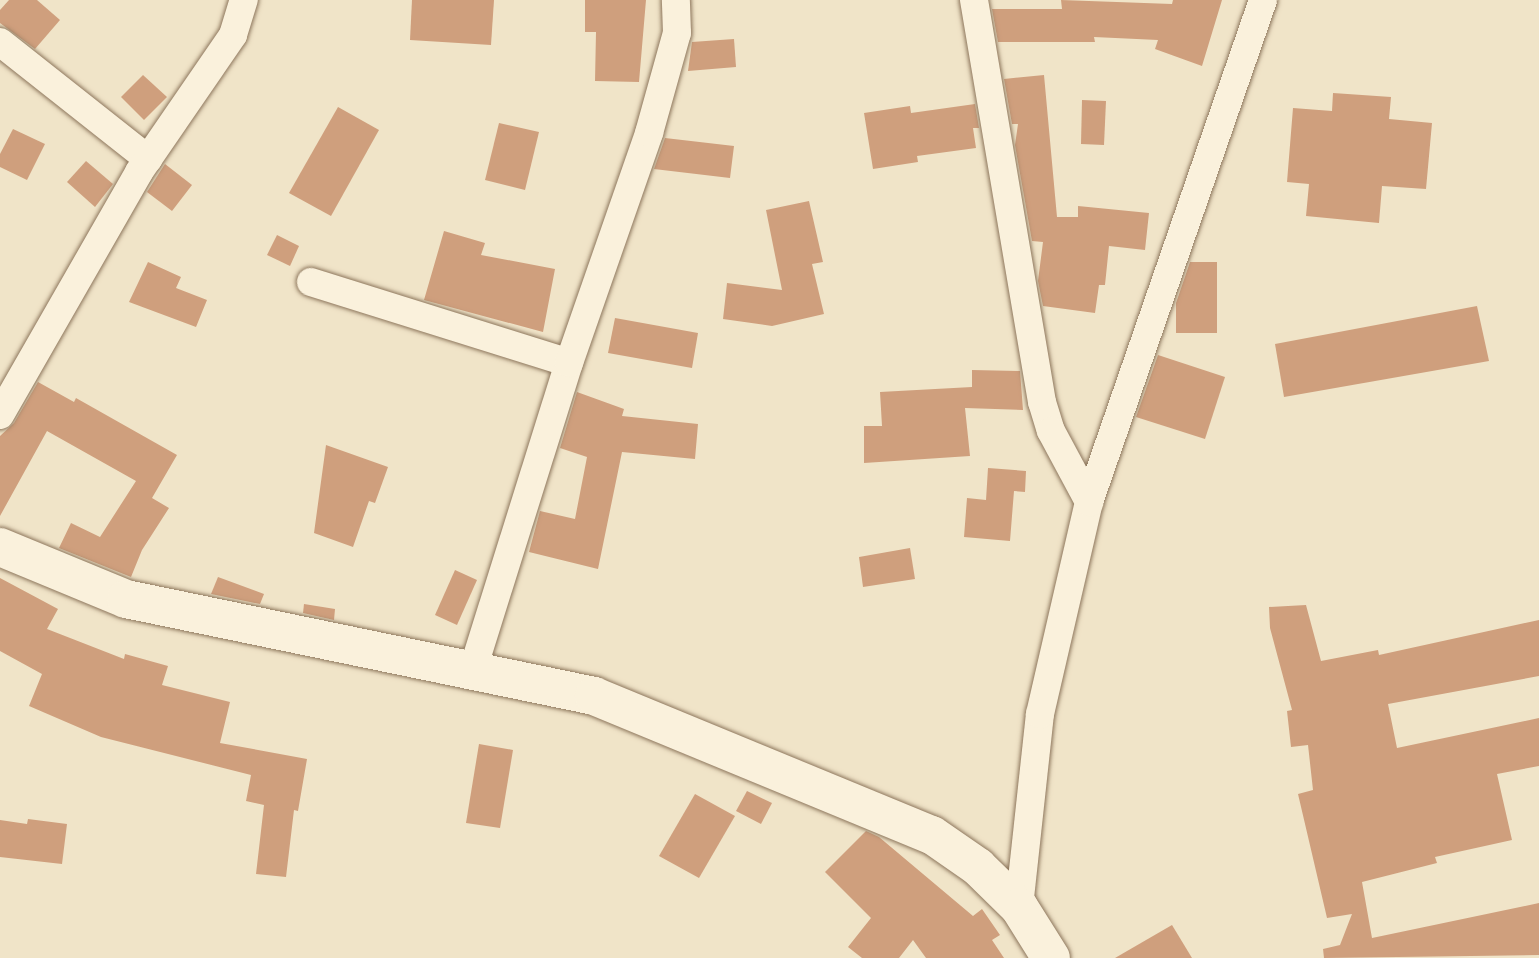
<!DOCTYPE html>
<style>
body{margin:0}
#map{position:relative;width:1539px;height:958px;overflow:hidden;background:#f0e4c8;font-family:"Roboto Serif",serif}
div>[style]{position:absolute}
.building>*{inset:0;background:#cf9f7d}
.roads{filter:drop-shadow(0 0 2px #8d765c) drop-shadow(0 0 2px #8d765c)}
.street>*{height:28px;margin:-14px;padding:0 14px;transform-origin:14px;border-radius:14px;background:#faf1dc}
.secondary>*{height:38px;margin:-19px;padding:0 19px;transform-origin:19px;border-radius:19px;background:#faf1dc}
span{translate:-50% -50%;white-space:nowrap;text-align:center;line-height:1.15;-webkit-text-stroke:5px #f7eed8;paint-order:stroke}
</style>
<div id="map">
<div class="building">
<div style="clip-path:polygon(9px 0,37px 0,60px 20px,35px 49px,0 23px,0 10px)"></div>
<div style="clip-path:polygon(412px 0,494px 0,491px 45px,410px 40px)"></div>
<div style="clip-path:polygon(585px 0,646px 0,639px 82px,595px 81px,596px 32px,585px 32px)"></div>
<div style="clip-path:polygon(1061px 0,1172px 4px,1173px 0,1222px 0,1202px 66px,1155px 49px,1158px 40px,1094px 37px,1095px 42px,998px 42px,992px 9px,1062px 9px)"></div>
<div style="clip-path:polygon(734px 39px,736px 67px,688px 71px,692px 42px)"></div>
<div style="clip-path:polygon(143px 75px,167px 97px,144px 120px,121px 97px)"></div>
<div style="clip-path:polygon(1044px 75px,1057px 217px,1078px 217px,1078px 206px,1149px 213px,1145px 250px,1109px 246px,1105px 285px,1099px 285px,1095px 313px,1043px 306px,1038px 281px,1043px 242px,1032px 241px,1015px 145px,1018px 124px,1012px 124px,1004px 79px)"></div>
<div style="clip-path:polygon(1333px 93px,1391px 97px,1389px 119px,1432px 123px,1426px 189px,1382px 186px,1379px 223px,1306px 216px,1309px 184px,1287px 182px,1293px 108px,1332px 111px)"></div>
<div style="clip-path:polygon(1082px 100px,1106px 101px,1104px 145px,1081px 144px)"></div>
<div style="clip-path:polygon(975px 104px,979px 128px,973px 128px,976px 148px,917px 156px,918px 162px,873px 169px,864px 113px,910px 106px,911px 113px)"></div>
<div style="clip-path:polygon(338px 107px,379px 130px,331px 216px,289px 193px)"></div>
<div style="clip-path:polygon(499px 123px,539px 132px,525px 190px,485px 180px)"></div>
<div style="clip-path:polygon(13px 129px,45px 144px,27px 180px,0 167px,0 154px)"></div>
<div style="clip-path:polygon(665px 138px,734px 146px,730px 178px,654px 169px)"></div>
<div style="clip-path:polygon(86px 161px,113px 184px,95px 207px,67px 182px)"></div>
<div style="clip-path:polygon(165px 164px,192px 185px,172px 211px,147px 192px)"></div>
<div style="clip-path:polygon(809px 201px,823px 262px,812px 264px,824px 314px,772px 326px,723px 319px,727px 283px,782px 290px,766px 210px)"></div>
<div style="clip-path:polygon(444px 231px,485px 243px,481px 255px,555px 269px,543px 332px,424px 300px)"></div>
<div style="clip-path:polygon(277px 235px,299px 246px,290px 266px,267px 255px)"></div>
<div style="clip-path:polygon(148px 262px,181px 277px,176px 288px,207px 300px,196px 327px,129px 302px)"></div>
<div style="clip-path:polygon(1190px 262px,1217px 262px,1217px 333px,1176px 333px,1176px 303px)"></div>
<div style="clip-path:polygon(1477px 306px,1489px 361px,1284px 397px,1275px 344px)"></div>
<div style="clip-path:polygon(615px 318px,698px 333px,692px 368px,608px 353px)"></div>
<div style="clip-path:polygon(1158px 355px,1225px 377px,1205px 439px,1136px 417px)"></div>
<div style="clip-path:polygon(972px 370px,1020px 371px,1023px 410px,965px 408px,970px 456px,864px 463px,864px 426px,882px 426px,880px 392px,972px 387px)"></div>
<div style="clip-path:polygon(38px 382px,74px 402px,76px 398px,177px 455px,152px 498px,169px 508px,142px 550px,131px 577px,59px 548px,71px 523px,100px 537px,136px 481px,47px 431px,0 516px,0 436px,14px 423px)"></div>
<div style="clip-path:polygon(577px 392px,624px 409px,622px 416px,698px 424px,695px 459px,622px 452px,598px 569px,529px 552px,540px 511px,575px 519px,587px 457px,560px 448px)"></div>
<div style="clip-path:polygon(326px 445px,388px 467px,375px 503px,369px 501px,353px 547px,314px 533px)"></div>
<div style="clip-path:polygon(988px 468px,1026px 471px,1025px 492px,1014px 491px,1010px 541px,964px 537px,967px 498px,986px 500px)"></div>
<div style="clip-path:polygon(910px 548px,915px 579px,863px 587px,859px 557px)"></div>
<div style="clip-path:polygon(455px 570px,477px 580px,457px 625px,435px 615px)"></div>
<div style="clip-path:polygon(218px 577px,264px 594px,260px 604px,211px 594px)"></div>
<div style="clip-path:polygon(0 578px,58px 609px,47px 629px,124px 659px,125px 654px,168px 666px,162px 685px,230px 702px,220px 743px,307px 759px,298px 811px,294px 810px,286px 877px,256px 874px,264px 805px,246px 801px,251px 775px,101px 737px,29px 706px,42px 674px,0 651px)"></div>
<div style="clip-path:polygon(304px 604px,335px 609px,334px 620px,303px 613px)"></div>
<div style="clip-path:polygon(1306px 605px,1321px 661px,1378px 650px,1379px 655px,1539px 620px,1539px 676px,1388px 704px,1397px 748px,1539px 718px,1539px 766px,1497px 774px,1512px 840px,1435px 857px,1437px 863px,1362px 882px,1372px 938px,1539px 903px,1539px 955px,1324px 958px,1323px 949px,1340px 945px,1352px 914px,1327px 918px,1298px 794px,1313px 790px,1308px 745px,1291px 747px,1287px 711px,1292px 710px,1270px 628px,1269px 607px)"></div>
<div style="clip-path:polygon(479px 744px,513px 750px,500px 828px,466px 823px)"></div>
<div style="clip-path:polygon(747px 791px,772px 803px,761px 824px,736px 811px)"></div>
<div style="clip-path:polygon(695px 794px,735px 816px,699px 878px,659px 856px)"></div>
<div style="clip-path:polygon(28px 819px,67px 824px,62px 864px,0 857px,0 820px,27px 824px)"></div>
<div style="clip-path:polygon(866px 831px,879px 837px,973px 916px,982px 909px,1000px 935px,992px 940px,1004px 958px,926px 958px,913px 940px,899px 958px,862px 958px,848px 947px,871px 918px,825px 872px)"></div>
<div style="clip-path:polygon(1172px 925px,1192px 958px,1115px 958px)"></div>
</div>
<div class="roads">
<div class="street">
<div style="left:974px;top:0;width:408px;rotate:80.4deg"></div>
<div style="left:1042px;top:402px;width:30px;rotate:73deg"></div>
<div style="left:1051px;top:431px;width:81px;rotate:61.8deg"></div>
<div style="left:0;top:42px;width:189px;rotate:38.3deg"></div>
<div style="left:311px;top:282px;width:270px;rotate:17.4deg"></div>
<div style="left:0;top:415px;width:280px;rotate:-60.2deg"></div>
<div style="left:139px;top:172px;width:166px;rotate:-55.5deg"></div>
<div style="left:233px;top:35px;width:37px;rotate:-73deg"></div>
<div style="left:473px;top:669px;width:321px;rotate:-72.6deg"></div>
<div style="left:569px;top:363px;width:244px;rotate:-70.8deg"></div>
<div style="left:649px;top:133px;width:104px;rotate:-74.4deg"></div>
<div style="left:677px;top:33px;width:33px;rotate:-92deg"></div>
<div style="left:1019px;top:907px;width:194px;rotate:-83.8deg"></div>
<div style="left:1040px;top:714px;width:218px;rotate:-77deg"></div>
<div style="left:1089px;top:502px;width:531px;rotate:-70.88deg"></div>
</div>
<div class="secondary">
<div style="left:0;top:547px;width:136px;rotate:22.4deg"></div>
<div style="left:126px;top:599px;width:478px;rotate:11.7deg"></div>
<div style="left:594px;top:696px;width:365px;rotate:22.4deg"></div>
<div style="left:932px;top:835px;width:56px;rotate:34.8deg"></div>
<div style="left:978px;top:867px;width:57px;rotate:44.3deg"></div>
<div style="left:1019px;top:907px;width:60px;rotate:57.9deg"></div>
</div>
</div>
</div>
